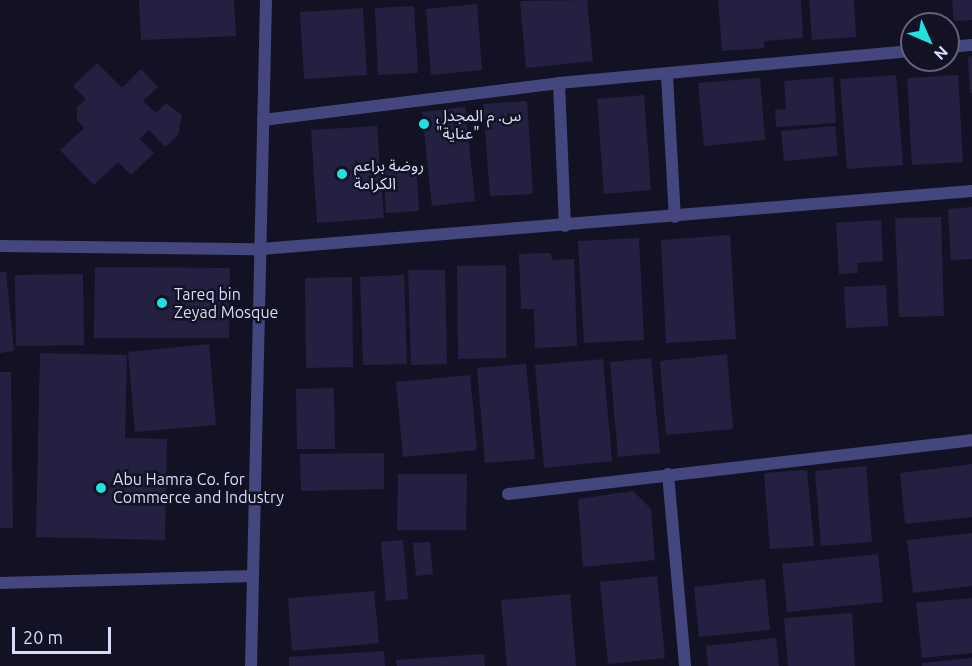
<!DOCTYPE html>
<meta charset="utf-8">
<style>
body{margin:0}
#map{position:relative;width:972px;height:666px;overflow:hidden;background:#131224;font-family:Ubuntu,"Noto Sans Arabic",sans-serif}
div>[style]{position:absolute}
.building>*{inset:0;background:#242042}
.street>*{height:12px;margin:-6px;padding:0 6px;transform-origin:6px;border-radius:6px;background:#43477d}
.dots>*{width:16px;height:16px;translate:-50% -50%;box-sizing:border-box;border:3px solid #131224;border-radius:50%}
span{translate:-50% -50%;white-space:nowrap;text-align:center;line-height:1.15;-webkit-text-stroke:5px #131224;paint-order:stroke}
.poi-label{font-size:16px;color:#dadafa}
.left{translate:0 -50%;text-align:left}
.north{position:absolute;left:900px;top:12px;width:60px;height:60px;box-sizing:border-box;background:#131224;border:2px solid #63627a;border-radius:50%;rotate:135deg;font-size:16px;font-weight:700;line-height:24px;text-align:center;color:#dadafa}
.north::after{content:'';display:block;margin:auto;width:21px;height:27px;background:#1fe1df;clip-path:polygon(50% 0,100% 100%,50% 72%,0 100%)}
.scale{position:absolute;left:12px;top:627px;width:99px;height:27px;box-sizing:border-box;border:3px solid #dadafa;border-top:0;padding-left:8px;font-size:18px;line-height:21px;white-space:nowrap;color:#dadafa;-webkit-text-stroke:4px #131224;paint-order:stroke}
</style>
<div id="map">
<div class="building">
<div style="clip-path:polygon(139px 0,234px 0,236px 36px,141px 40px)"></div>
<div style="clip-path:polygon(587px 0,593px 61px,526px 68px,520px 1px)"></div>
<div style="clip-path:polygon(718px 0,801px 0,803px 38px,764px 41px,764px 48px,722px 51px)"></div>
<div style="clip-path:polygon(809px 0,854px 0,856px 37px,812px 40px)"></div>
<div style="clip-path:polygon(952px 0,972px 0,972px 20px,954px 21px)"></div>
<div style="clip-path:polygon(477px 4px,482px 70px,431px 75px,426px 9px)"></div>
<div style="clip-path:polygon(414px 6px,418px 73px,378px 75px,375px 8px)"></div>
<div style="clip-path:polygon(363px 8px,367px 75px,304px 79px,300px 12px)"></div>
<div style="clip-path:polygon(972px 56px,972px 93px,970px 93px,968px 57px)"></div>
<div style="clip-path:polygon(97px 63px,122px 88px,141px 69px,158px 87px,143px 101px,156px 113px,166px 103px,182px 115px,178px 135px,165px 147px,149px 130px,139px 139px,154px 153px,131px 175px,118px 162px,94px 185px,60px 150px,84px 128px,77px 120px,77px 107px,86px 99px,73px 86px)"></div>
<div style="clip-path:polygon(896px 75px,903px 165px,847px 169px,840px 79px)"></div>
<div style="clip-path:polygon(958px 75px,963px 162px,912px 165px,907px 78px)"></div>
<div style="clip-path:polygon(833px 77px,836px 123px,776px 127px,775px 110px,786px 109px,784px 81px)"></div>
<div style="clip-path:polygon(760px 78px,765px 140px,704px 146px,698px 83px)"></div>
<div style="clip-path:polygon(644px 95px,651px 190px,604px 194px,597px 99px)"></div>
<div style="clip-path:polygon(527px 101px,533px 194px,490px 196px,483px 104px)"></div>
<div style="clip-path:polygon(465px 107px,475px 201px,432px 206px,422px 112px)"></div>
<div style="clip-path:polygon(377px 126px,384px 218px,317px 223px,311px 130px)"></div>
<div style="clip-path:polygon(835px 126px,838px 156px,784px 161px,781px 131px)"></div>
<div style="clip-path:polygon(416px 166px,419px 211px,386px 213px,383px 168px)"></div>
<div style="clip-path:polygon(972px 207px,972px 259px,951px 260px,948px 209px)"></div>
<div style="clip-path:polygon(941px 217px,944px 316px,899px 317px,895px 218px)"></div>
<div style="clip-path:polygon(881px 220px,883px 261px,857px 263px,858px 273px,839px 274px,836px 223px)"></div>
<div style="clip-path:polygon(730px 235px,736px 339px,666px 343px,661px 240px)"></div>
<div style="clip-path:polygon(639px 238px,644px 340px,584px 343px,578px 241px)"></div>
<div style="clip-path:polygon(551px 253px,552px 260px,574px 259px,577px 346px,535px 348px,534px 309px,521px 309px,519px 254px)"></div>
<div style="clip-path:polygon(506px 265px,506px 358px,458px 359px,457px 266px)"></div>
<div style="clip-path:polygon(95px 267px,230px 268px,229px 338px,94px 338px)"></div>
<div style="clip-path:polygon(408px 270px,445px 270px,447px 364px,411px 365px)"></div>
<div style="clip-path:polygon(0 272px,6px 272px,14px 351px,0 353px)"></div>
<div style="clip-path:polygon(83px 274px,84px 345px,16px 346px,15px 275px)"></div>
<div style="clip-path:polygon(404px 275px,407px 364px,363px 365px,360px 277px)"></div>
<div style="clip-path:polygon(352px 277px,353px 367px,306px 368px,305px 278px)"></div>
<div style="clip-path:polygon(886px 285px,888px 326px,846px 328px,844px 287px)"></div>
<div style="clip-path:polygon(209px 344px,216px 425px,135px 432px,128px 352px)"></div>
<div style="clip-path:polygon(40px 353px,127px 355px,125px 438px,167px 439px,165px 540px,36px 537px)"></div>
<div style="clip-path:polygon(727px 354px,733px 429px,666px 435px,660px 361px)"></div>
<div style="clip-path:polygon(651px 358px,660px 453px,618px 457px,610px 362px)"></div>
<div style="clip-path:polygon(603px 359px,612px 461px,544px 468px,535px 365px)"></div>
<div style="clip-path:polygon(526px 364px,535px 459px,485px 463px,477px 368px)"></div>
<div style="clip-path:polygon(0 372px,11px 372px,13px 528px,0 528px)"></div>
<div style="clip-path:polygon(470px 375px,477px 450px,403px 457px,396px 382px)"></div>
<div style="clip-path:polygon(334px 388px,335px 449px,297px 449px,296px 389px)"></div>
<div style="clip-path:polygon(384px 453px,384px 489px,301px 491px,300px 454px)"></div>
<div style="clip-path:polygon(972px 464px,972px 517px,905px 524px,900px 473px)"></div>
<div style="clip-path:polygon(866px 466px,872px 542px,821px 546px,815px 471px)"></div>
<div style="clip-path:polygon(807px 470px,814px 546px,770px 549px,764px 473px)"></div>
<div style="clip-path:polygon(398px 474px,467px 474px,466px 530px,397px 530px)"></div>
<div style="clip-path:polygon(633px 491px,651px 509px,655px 560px,583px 567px,578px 499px)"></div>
<div style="clip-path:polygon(972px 533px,972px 586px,913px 593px,907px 540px)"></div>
<div style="clip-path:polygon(403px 540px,408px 599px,386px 601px,381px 542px)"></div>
<div style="clip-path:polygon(430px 542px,433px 574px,416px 576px,413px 543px)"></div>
<div style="clip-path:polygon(878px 554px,883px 602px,787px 612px,782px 564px)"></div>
<div style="clip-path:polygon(657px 576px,665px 658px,608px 664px,600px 582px)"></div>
<div style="clip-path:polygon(765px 579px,770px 630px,699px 637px,694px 587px)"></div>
<div style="clip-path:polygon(374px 591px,379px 643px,292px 651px,288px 598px)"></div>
<div style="clip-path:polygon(570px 594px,576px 666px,507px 666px,501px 600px)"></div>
<div style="clip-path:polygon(972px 598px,972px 653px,922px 658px,916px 603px)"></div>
<div style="clip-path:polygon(852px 613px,855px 666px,788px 666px,784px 618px)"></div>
<div style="clip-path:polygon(776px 638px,779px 666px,708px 666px,706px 646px)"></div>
<div style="clip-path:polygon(384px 651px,385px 666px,289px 666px,289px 657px)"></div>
<div style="clip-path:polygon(484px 654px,485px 666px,397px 666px,396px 660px)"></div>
<div style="clip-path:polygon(972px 658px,972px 666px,922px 666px,922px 663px)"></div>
</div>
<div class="street">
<div style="left:948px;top:47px;width:24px;rotate:-5deg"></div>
<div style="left:667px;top:76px;width:141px;rotate:86.8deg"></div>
<div style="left:559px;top:83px;width:143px;rotate:87.6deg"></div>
<div style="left:263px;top:120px;width:298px;rotate:-7.1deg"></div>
<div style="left:559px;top:83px;width:354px;rotate:-5.2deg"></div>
<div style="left:0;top:246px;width:261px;rotate:0.7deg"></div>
<div style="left:261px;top:249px;width:713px;rotate:-4.66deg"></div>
<div style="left:668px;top:474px;width:193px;rotate:84.9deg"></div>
<div style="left:508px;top:494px;width:467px;rotate:-6.6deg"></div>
<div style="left:0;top:583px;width:253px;rotate:-1.6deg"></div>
<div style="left:251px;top:666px;width:666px;rotate:-88.71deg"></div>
</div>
<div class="dots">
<div style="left:424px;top:124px;background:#1fe1df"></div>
<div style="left:342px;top:174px;background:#1fe1df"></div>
<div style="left:162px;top:303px;background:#1fe1df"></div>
<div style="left:101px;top:488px;background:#1fe1df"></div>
</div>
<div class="poi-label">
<span class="left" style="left:436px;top:124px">س. م المجدل<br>"عناية"</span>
<span class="left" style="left:354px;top:174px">روضة براعم<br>الكرامة</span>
<span class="left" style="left:174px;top:303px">Tareq bin<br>Zeyad Mosque</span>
<span class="left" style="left:113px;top:488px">Abu Hamra Co. for<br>Commerce and Industry</span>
</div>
<div class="north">N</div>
<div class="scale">20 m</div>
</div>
